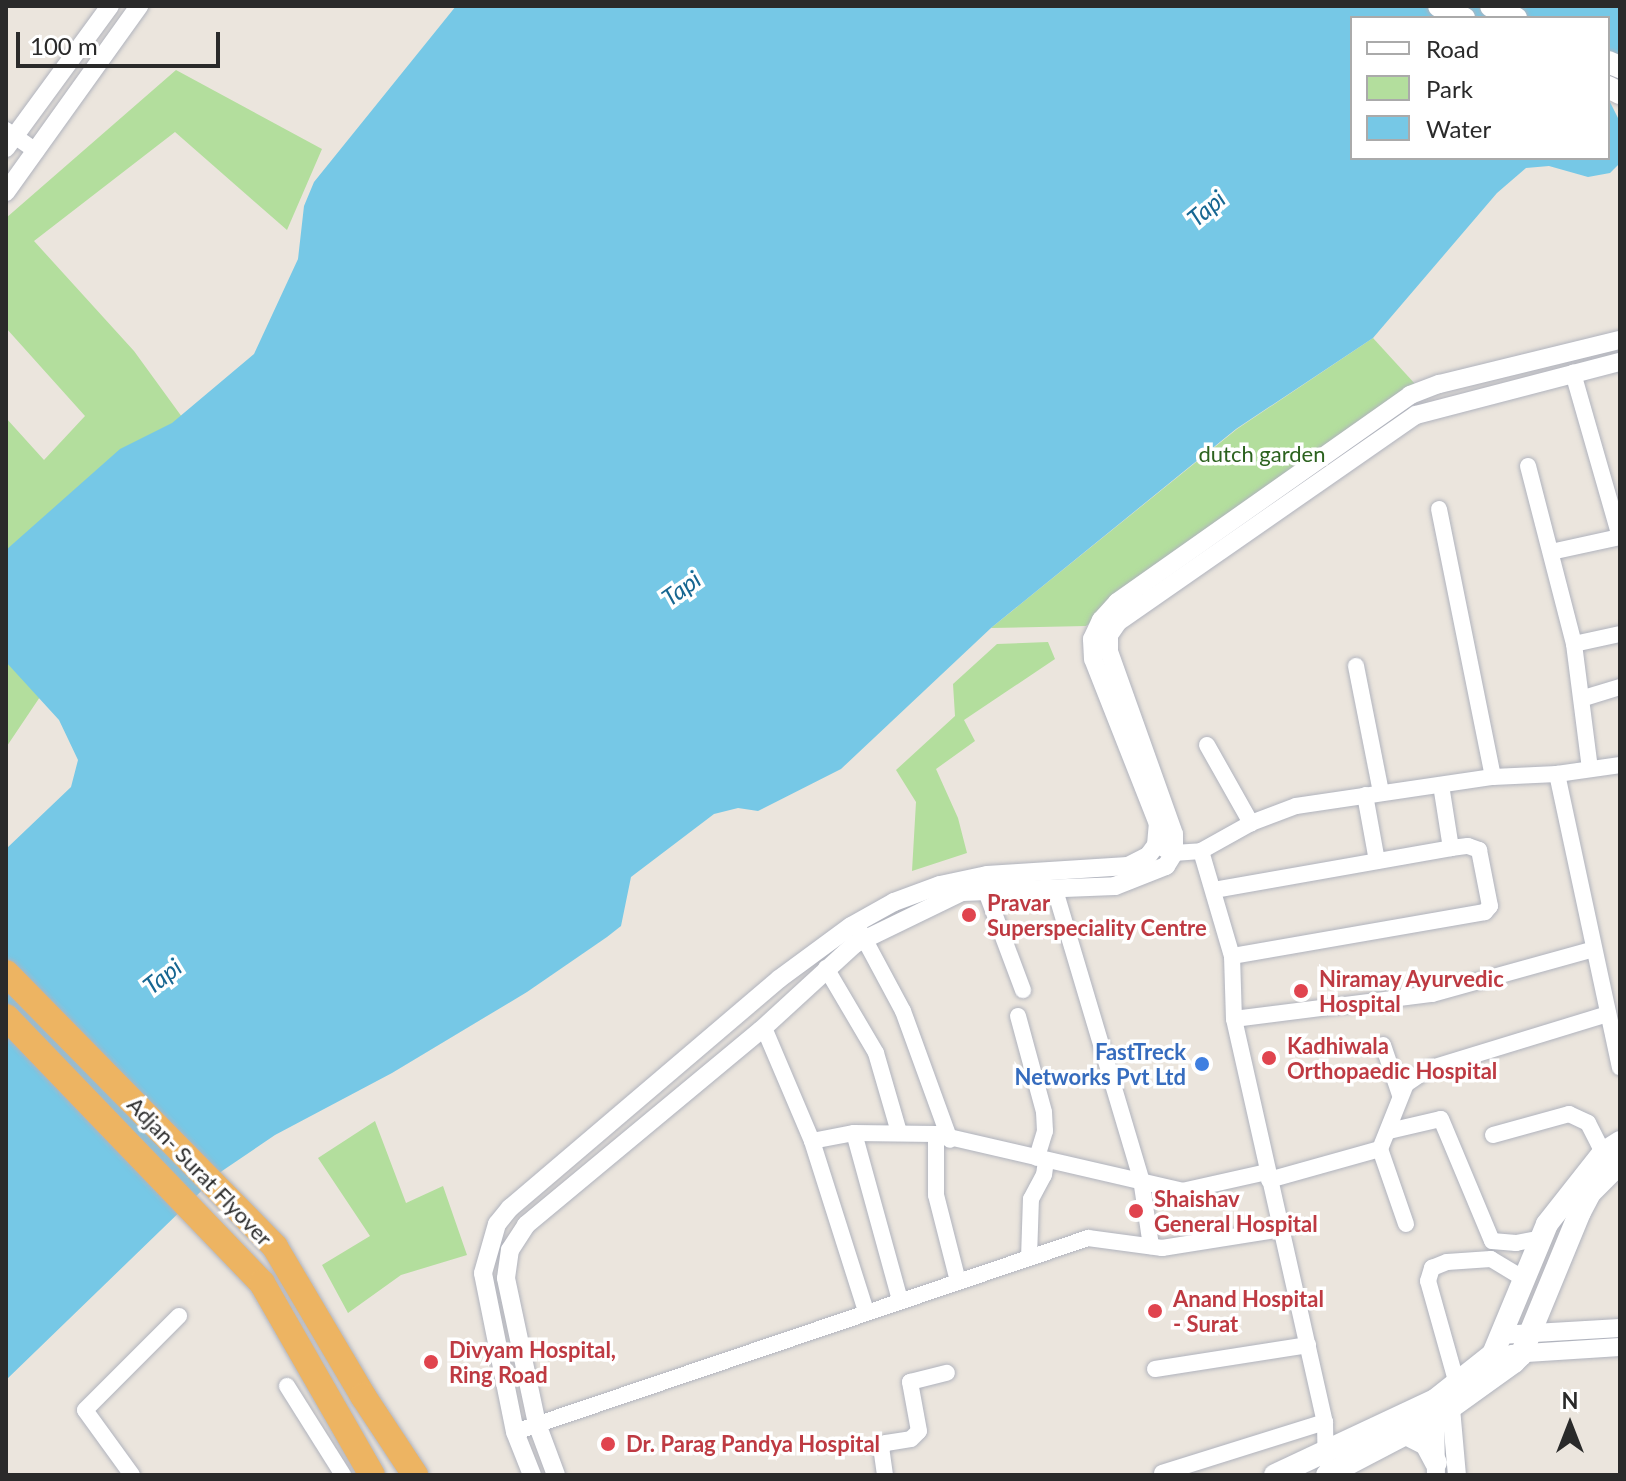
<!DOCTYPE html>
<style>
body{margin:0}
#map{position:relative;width:1626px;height:1481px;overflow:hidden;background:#ebe5dd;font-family:Lato,sans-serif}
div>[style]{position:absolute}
.green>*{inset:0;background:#b3de9d}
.water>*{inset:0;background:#76c8e6}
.roads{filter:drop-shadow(0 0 2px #b0b3bd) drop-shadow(0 0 2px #b0b3bd)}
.minor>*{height:16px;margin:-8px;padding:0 8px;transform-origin:8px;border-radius:8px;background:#fff}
.tertiary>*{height:18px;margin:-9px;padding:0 9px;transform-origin:9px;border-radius:9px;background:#fff}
.secondary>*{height:22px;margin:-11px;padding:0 11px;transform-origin:11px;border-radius:11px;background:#fff}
.trunk>*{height:26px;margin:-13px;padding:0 13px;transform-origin:13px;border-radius:13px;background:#edb462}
.dots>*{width:22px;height:22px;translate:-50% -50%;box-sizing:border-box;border:4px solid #fff;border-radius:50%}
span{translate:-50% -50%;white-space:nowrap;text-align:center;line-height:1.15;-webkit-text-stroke:7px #fff;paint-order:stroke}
.park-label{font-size:22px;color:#2c621f}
.health-label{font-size:22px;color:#be3a42;font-weight:700}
.left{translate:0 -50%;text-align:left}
.shop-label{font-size:22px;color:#366cbe;font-weight:700}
.right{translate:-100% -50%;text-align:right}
.street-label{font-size:22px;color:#2a2a2a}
.water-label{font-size:24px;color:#166691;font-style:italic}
.frame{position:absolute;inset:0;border:8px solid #2a2a2a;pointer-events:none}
.legend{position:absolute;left:1350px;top:16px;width:260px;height:144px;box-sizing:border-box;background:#fff;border:2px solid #aaa;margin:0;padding:10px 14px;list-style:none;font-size:24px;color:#2a2a2a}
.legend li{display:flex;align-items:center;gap:16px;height:40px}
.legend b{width:40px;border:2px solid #aaa}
.north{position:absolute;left:1530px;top:1385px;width:80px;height:80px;-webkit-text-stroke:6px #fff;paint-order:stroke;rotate:0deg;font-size:22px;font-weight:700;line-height:32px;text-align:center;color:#2a2a2a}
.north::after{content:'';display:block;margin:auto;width:28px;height:36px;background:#2a2a2a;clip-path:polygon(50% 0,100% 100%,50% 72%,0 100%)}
.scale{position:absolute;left:16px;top:32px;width:204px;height:36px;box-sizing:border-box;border:4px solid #2a2a2a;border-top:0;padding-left:10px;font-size:24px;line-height:28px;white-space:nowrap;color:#2a2a2a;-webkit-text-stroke:6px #fff;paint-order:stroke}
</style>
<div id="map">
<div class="green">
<div style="clip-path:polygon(176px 70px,322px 149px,287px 230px,175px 132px,34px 241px,134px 351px,206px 450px,7px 746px,6px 418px,44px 460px,85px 416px,6px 328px,6px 218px)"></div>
<div style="clip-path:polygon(1373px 338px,1416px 385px,1086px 626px,991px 628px,1237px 429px)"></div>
<div style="clip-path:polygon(1048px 642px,1055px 659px,964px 720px,975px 741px,936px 769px,958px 818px,967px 853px,912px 871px,916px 802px,896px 770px,955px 716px,953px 684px,997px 644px)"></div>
<div style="clip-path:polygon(375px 1121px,406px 1203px,443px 1186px,467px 1255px,401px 1275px,348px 1313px,322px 1265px,370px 1236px,318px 1158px)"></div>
</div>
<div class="water">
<div style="clip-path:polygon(456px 6px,1620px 6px,1620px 52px,1608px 80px,1608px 18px,1352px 18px,1352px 158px,1608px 158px,1608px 98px,1620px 122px,1620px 163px,1610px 173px,1588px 177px,1549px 166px,1526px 168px,1497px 193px,1373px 338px,1236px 429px,991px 628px,841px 769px,758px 811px,738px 808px,714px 814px,631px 877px,621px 926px,607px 937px,527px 992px,392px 1073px,275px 1135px,222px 1171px,6px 1380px,6px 849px,71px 787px,78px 760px,59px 720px,6px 662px,6px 550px,120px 449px,172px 423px,254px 354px,298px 259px,304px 206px,314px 182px)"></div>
</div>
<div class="roads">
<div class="minor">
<div style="left:6px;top:130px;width:37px;rotate:35deg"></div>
<div style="left:1528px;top:466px;width:184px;rotate:75.5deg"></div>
<div style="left:1574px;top:644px;width:126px;rotate:82.7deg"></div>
<div style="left:1439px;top:509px;width:273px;rotate:78.6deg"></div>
<div style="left:1551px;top:552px;width:71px;rotate:-12.3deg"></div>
<div style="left:1620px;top:537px;width:171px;rotate:-106deg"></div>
<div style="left:1574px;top:644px;width:47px;rotate:-12.3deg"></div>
<div style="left:1356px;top:666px;width:128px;rotate:78.8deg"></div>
<div style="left:1584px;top:698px;width:38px;rotate:-17deg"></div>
<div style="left:1207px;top:745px;width:90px;rotate:60.6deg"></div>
<div style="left:1557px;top:774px;width:300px;rotate:77.9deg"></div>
<div style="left:1441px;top:785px;width:64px;rotate:81deg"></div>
<div style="left:1365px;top:795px;width:67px;rotate:79.7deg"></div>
<div style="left:1164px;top:849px;width:11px;rotate:22deg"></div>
<div style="left:1174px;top:853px;width:27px;rotate:-4deg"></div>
<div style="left:1201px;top:851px;width:57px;rotate:-29.2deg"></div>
<div style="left:1251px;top:823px;width:48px;rotate:-20.7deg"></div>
<div style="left:1296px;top:806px;width:199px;rotate:-8.4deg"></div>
<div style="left:1493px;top:777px;width:64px;rotate:-2.7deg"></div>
<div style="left:1557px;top:774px;width:64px;rotate:-8.1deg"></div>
<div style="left:1201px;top:851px;width:109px;rotate:73.6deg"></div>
<div style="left:1232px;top:956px;width:63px;rotate:88.2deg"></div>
<div style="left:1234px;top:1019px;width:413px;rotate:77.3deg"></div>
<div style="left:1325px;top:1422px;width:39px;rotate:89deg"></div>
<div style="left:985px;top:889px;width:108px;rotate:69.4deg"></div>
<div style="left:1055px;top:890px;width:302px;rotate:73.4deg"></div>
<div style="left:1141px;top:1179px;width:68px;rotate:81.5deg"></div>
<div style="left:1214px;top:890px;width:241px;rotate:-10deg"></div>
<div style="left:1451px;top:848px;width:17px;rotate:-7deg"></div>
<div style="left:1468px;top:846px;width:12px;rotate:20deg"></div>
<div style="left:1479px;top:850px;width:57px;rotate:78.9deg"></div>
<div style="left:1490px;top:906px;width:8px;rotate:130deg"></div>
<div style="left:1485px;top:912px;width:257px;rotate:170.1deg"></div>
<div style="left:859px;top:929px;width:93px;rotate:61.8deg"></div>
<div style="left:903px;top:1011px;width:137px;rotate:70deg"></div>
<div style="left:826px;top:968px;width:99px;rotate:59.5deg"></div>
<div style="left:876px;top:1053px;width:82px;rotate:73.8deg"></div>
<div style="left:1018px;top:1016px;width:99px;rotate:74.8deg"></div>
<div style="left:1044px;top:1112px;width:19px;rotate:87deg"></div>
<div style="left:1045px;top:1131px;width:28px;rotate:107deg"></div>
<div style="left:1234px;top:1019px;width:200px;rotate:-7.2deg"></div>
<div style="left:1432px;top:994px;width:168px;rotate:-15.5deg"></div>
<div style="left:764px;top:1028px;width:123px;rotate:67deg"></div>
<div style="left:812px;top:1141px;width:178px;rotate:72.4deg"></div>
<div style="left:1383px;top:1045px;width:53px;rotate:71.2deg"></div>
<div style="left:1389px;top:1131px;width:53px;rotate:-13deg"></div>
<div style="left:1441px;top:1119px;width:132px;rotate:67.3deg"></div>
<div style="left:1492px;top:1241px;width:24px;rotate:5deg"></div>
<div style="left:1516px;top:1243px;width:25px;rotate:-11deg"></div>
<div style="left:854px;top:1133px;width:173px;rotate:74.6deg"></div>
<div style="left:936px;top:1134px;width:61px;rotate:90deg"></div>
<div style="left:936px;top:1195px;width:89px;rotate:75.7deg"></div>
<div style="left:1493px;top:1135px;width:79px;rotate:-15.4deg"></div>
<div style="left:1569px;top:1114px;width:21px;rotate:25deg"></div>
<div style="left:1588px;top:1123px;width:34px;rotate:63deg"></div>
<div style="left:812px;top:1141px;width:43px;rotate:-10.8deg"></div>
<div style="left:854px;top:1133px;width:82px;rotate:0.7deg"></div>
<div style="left:936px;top:1134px;width:253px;rotate:13deg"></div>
<div style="left:1182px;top:1191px;width:87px;rotate:-12.6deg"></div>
<div style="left:1269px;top:1180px;width:115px;rotate:-15.6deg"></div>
<div style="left:1406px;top:1224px;width:79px;rotate:-109.1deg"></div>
<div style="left:1380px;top:1149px;width:70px;rotate:-68.2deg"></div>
<div style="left:1406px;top:1084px;width:27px;rotate:-34deg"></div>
<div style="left:1428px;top:1069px;width:188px;rotate:-17deg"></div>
<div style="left:1029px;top:1258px;width:59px;rotate:-88.1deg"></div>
<div style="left:1031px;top:1199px;width:27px;rotate:-62deg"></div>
<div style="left:1044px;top:1175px;width:15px;rotate:-82deg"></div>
<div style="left:1155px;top:1369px;width:155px;rotate:-8.9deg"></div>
<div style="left:1457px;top:1384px;width:107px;rotate:-105.7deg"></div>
<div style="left:1428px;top:1281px;width:14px;rotate:-73deg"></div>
<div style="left:1432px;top:1268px;width:16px;rotate:-22deg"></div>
<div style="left:1447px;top:1262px;width:44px;rotate:-3.9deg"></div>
<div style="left:1491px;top:1259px;width:39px;rotate:31deg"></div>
<div style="left:287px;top:1386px;width:105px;rotate:57.8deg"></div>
<div style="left:515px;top:1432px;width:605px;rotate:-18.7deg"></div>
<div style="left:1088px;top:1238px;width:75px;rotate:7.7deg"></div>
<div style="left:1162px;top:1248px;width:121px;rotate:-9deg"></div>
<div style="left:1162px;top:1473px;width:171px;rotate:-17.4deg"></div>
<div style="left:132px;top:1475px;width:80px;rotate:-125.9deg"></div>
<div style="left:85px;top:1410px;width:133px;rotate:-45deg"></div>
<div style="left:885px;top:1475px;width:27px;rotate:-98deg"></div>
<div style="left:881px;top:1448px;width:7px;rotate:-45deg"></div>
<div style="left:886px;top:1443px;width:25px;rotate:-9deg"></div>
<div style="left:911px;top:1439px;width:11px;rotate:-45deg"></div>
<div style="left:919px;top:1431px;width:50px;rotate:-100.4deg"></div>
<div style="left:910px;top:1382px;width:38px;rotate:-14deg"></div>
</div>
<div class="tertiary">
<div style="left:6px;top:148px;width:176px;rotate:-53.8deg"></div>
<div style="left:6px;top:192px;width:229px;rotate:-54.4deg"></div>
<div style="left:1500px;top:1335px;width:120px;rotate:-3.3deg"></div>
<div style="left:1511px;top:1354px;width:109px;rotate:-3.7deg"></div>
<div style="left:1450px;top:1397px;width:78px;rotate:84.9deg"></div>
<div style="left:1435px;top:1406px;width:69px;rotate:89.2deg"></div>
<div style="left:532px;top:1475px;width:46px;rotate:-111.6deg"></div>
<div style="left:515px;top:1432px;width:162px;rotate:-101.4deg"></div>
<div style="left:483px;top:1273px;width:51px;rotate:-74.1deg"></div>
<div style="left:497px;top:1224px;width:21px;rotate:-51deg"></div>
<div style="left:510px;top:1208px;width:353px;rotate:-40.4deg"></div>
<div style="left:779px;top:979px;width:89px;rotate:-36.4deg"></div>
<div style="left:851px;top:926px;width:49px;rotate:-29.2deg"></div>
<div style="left:894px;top:902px;width:49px;rotate:-20.3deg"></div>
<div style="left:940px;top:885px;width:48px;rotate:-12deg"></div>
<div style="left:987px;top:875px;width:141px;rotate:-3.7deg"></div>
<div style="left:1128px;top:866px;width:22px;rotate:-27deg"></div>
<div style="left:1148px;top:856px;width:14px;rotate:-54deg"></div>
<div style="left:1156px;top:845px;width:21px;rotate:-85deg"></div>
<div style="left:1158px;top:824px;width:177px;rotate:-111.5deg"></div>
<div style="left:1093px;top:659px;width:20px;rotate:-93deg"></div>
<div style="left:1092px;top:639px;width:21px;rotate:-65deg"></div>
<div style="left:1101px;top:620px;width:24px;rotate:-48deg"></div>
<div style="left:1117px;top:602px;width:359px;rotate:-35.2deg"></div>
<div style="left:1410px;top:395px;width:31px;rotate:-21deg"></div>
<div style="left:1439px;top:384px;width:186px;rotate:-13.7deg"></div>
<div style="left:556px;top:1475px;width:54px;rotate:-110.4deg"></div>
<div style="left:537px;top:1424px;width:149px;rotate:-102deg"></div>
<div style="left:506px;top:1278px;width:28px;rotate:-82deg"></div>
<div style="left:510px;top:1250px;width:30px;rotate:-57deg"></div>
<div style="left:526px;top:1225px;width:305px;rotate:-39.7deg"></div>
<div style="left:761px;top:1030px;width:127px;rotate:-42.5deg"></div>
<div style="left:855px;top:944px;width:119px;rotate:-25.9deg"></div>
<div style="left:962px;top:892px;width:153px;rotate:-2.2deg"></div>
<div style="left:1115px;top:886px;width:55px;rotate:-21.4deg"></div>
<div style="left:1166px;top:866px;width:15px;rotate:-58deg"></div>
<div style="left:1174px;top:853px;width:19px;rotate:-90deg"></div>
<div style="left:1174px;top:834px;width:194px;rotate:-109.6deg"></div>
<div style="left:1109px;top:651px;width:16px;rotate:-90deg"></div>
<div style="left:1109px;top:635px;width:16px;rotate:-55deg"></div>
<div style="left:1118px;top:622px;width:363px;rotate:-34.8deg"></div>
<div style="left:1416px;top:415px;width:211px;rotate:-14.6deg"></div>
</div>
<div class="secondary">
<div style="left:1439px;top:6px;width:28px;rotate:26deg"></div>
<div style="left:1491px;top:6px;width:28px;rotate:26deg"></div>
<div style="left:1608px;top:62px;width:13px;rotate:23deg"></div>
<div style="left:1608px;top:87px;width:13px;rotate:27deg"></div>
<div style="left:1406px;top:1434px;width:22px;rotate:27deg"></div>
<div style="left:1426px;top:1444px;width:21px;rotate:62deg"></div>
<div style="left:1275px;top:1475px;width:177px;rotate:-25.1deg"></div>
<div style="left:1435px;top:1400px;width:74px;rotate:-38.4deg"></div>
<div style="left:1493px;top:1354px;width:141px;rotate:-67.4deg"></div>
<div style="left:1547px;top:1224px;width:90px;rotate:-51.7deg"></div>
<div style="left:1603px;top:1153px;width:20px;rotate:-33deg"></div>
<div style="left:1327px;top:1475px;width:123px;rotate:-27.6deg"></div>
<div style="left:1436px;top:1418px;width:96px;rotate:-35.7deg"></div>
<div style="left:1514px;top:1362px;width:10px;rotate:-45deg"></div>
<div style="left:1521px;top:1355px;width:155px;rotate:-67.6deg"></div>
<div style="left:1580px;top:1212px;width:21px;rotate:-62deg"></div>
<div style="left:1590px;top:1193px;width:42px;rotate:-45deg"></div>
</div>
<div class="trunk">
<div style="left:6px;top:973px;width:384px;rotate:45.5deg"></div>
<div style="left:275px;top:1247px;width:173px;rotate:59.4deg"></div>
<div style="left:363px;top:1396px;width:95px;rotate:56.6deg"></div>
<div style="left:6px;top:1017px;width:369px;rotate:46.1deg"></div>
<div style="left:262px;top:1283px;width:221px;rotate:60.2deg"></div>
</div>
</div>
<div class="dots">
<div style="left:969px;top:915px;background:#e0444e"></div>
<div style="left:1301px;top:991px;background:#e0444e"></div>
<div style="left:1269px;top:1058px;background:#e0444e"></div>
<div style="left:1202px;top:1064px;background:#3f7fe0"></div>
<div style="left:1136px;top:1211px;background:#e0444e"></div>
<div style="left:1155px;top:1311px;background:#e0444e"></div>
<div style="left:431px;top:1362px;background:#e0444e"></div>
<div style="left:608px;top:1444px;background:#e0444e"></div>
</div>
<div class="park-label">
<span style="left:1262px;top:454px">dutch garden</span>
</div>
<div class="health-label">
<span class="left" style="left:987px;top:915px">Pravar<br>Superspeciality Centre</span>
<span class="left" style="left:1319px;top:991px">Niramay Ayurvedic<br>Hospital</span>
<span class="left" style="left:1287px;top:1058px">Kadhiwala<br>Orthopaedic Hospital</span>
<span class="left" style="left:1154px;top:1211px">Shaishav<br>General Hospital</span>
<span class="left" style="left:1173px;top:1311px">Anand Hospital<br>- Surat</span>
<span class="left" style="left:449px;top:1362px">Divyam Hospital,<br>Ring Road</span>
<span class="left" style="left:626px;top:1444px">Dr. Parag Pandya Hospital</span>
</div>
<div class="shop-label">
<span class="right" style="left:1186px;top:1064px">FastTreck<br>Networks Pvt Ltd</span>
</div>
<div class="street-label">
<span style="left:200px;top:1171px;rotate:46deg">Adjan- Surat Flyover</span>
</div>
<div class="water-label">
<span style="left:1206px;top:208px;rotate:-40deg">Tapi</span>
<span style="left:681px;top:588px;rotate:-36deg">Tapi</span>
<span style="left:162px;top:976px;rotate:-38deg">Tapi</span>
</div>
<div class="frame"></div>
<ul class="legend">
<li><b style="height:10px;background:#fff"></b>Road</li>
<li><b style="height:22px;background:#b3de9d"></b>Park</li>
<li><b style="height:22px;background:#76c8e6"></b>Water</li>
</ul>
<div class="north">N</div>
<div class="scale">100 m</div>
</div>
